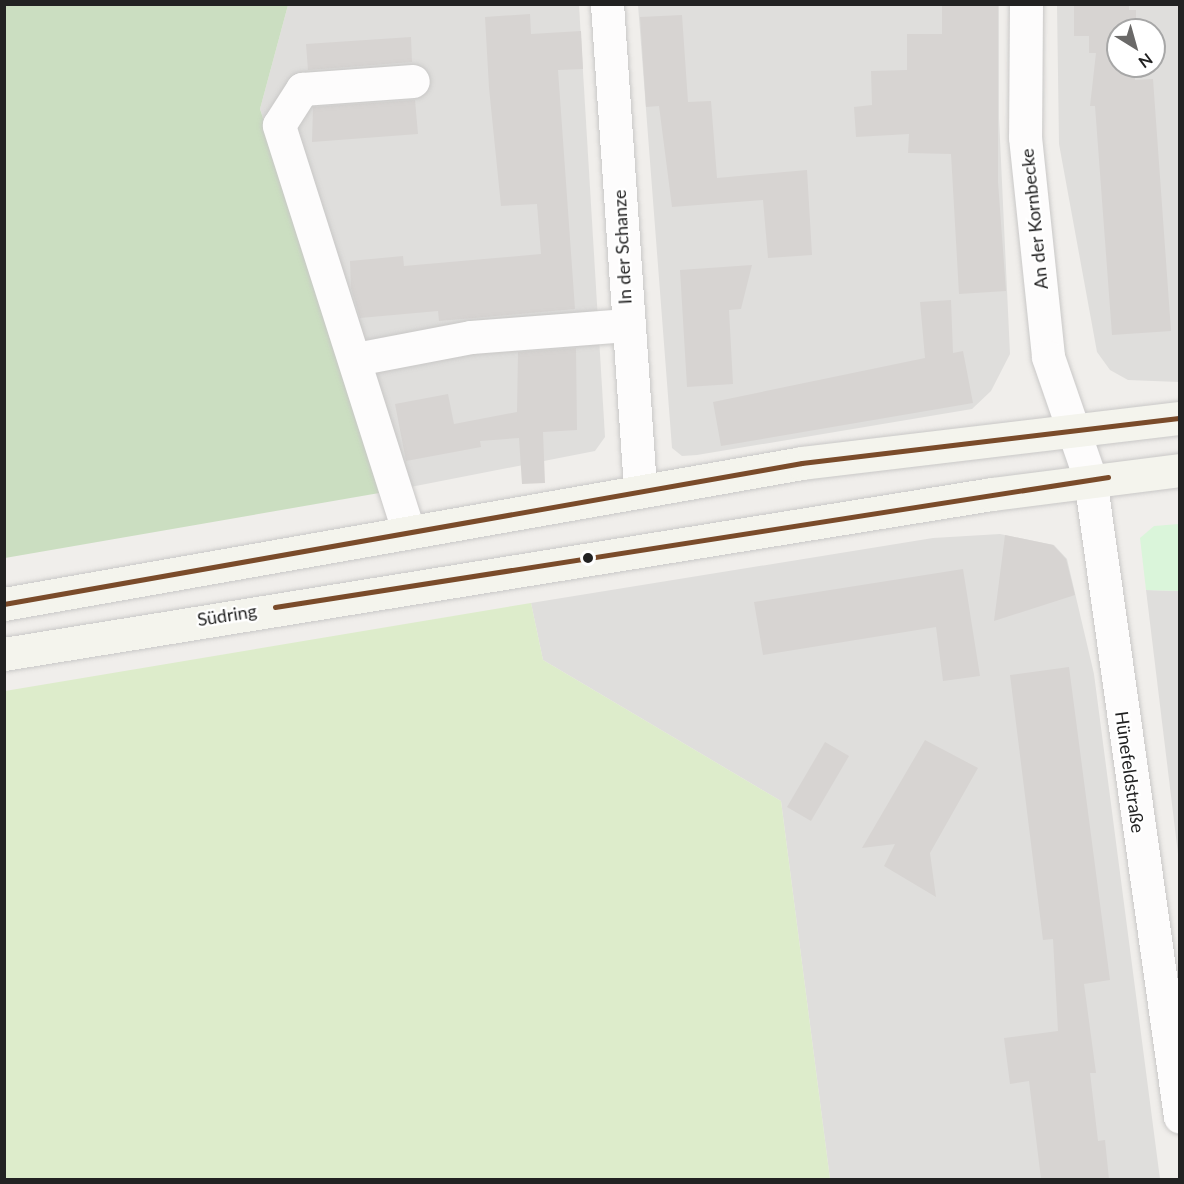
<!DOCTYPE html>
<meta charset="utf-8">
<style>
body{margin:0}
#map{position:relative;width:1184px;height:1184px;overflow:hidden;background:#f0eeeb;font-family:Lato,sans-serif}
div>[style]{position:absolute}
.residential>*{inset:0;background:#dfdedc}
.grass>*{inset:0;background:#ddeccb}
.forest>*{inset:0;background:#cbdec1}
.park>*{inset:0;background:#daf5da}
.building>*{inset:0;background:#d7d4d2}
.roads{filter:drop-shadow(0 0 2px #c9c8c7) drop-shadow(0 0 2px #c9c8c7)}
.street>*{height:33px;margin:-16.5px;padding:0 16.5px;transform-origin:16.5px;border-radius:16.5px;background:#fdfcfc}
.secondary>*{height:33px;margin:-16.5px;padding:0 16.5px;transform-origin:16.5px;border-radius:16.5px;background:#f4f4ed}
.bus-1>*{height:4.5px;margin:-2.25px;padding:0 2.25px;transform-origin:2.25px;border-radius:2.25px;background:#7a4b2a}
.dots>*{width:16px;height:16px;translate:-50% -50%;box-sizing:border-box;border:3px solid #fff;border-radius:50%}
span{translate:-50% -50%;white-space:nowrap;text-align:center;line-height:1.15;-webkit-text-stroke:4.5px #fff;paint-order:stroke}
.street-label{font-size:18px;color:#222}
.frame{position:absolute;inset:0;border:6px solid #222;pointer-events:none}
.north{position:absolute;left:1106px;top:18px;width:60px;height:60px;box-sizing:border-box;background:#fff;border:2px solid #a7a7a7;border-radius:50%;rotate:143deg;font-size:16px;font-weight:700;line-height:24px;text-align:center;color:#222}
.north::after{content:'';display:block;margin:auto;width:21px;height:27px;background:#6a6968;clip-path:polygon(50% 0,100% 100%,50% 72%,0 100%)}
</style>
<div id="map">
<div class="residential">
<div style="clip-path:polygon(288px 5px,579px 5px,605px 437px,595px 451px,385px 492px,260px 109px)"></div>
<div style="clip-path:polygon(638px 5px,999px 5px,999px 118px,1010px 354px,991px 391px,972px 409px,697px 455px,682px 456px,672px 448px)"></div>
<div style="clip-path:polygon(evenodd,1057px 5px,1179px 5px,1179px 382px,1128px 380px,1110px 370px,1097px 352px,1059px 144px,1057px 5px,1118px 30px,1154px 30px,1154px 66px,1118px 66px,1118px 30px)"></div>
<div style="clip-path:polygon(1000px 534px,1054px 545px,1067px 559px,1094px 674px,1160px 1179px,830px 1179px,781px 801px,543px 660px,531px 603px,933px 538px)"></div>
<div style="clip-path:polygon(1146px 590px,1179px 591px,1179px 862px)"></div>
</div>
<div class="grass">
<div style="clip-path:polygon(531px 603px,543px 660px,781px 801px,830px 1179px,5px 1179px,5px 691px)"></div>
</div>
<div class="forest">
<div style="clip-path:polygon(5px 5px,288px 5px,260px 109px,385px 492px,5px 558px)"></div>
</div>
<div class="park">
<div style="clip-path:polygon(1179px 524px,1179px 591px,1146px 590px,1140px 538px,1154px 526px)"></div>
</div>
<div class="building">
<div style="clip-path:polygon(942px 4px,998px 4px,998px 182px,1006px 291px,959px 294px,951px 154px,908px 153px,909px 134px,856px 137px,854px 107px,872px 105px,871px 71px,907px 70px,907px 34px,942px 34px)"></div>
<div style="clip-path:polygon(1074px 4px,1129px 4px,1129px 10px,1136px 10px,1136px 30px,1118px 30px,1118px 66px,1135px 66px,1135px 80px,1153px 79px,1171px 331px,1112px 335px,1095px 106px,1090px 106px,1096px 53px,1089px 53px,1089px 36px,1074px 36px)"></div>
<div style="clip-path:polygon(530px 14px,531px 34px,581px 31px,583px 69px,558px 70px,575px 309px,439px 321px,438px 311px,360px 318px,351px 288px,350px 261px,403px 256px,404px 266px,541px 254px,537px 204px,501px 206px,489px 88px,485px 17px)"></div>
<div style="clip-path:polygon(682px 15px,688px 102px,711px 101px,717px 178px,807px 170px,812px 255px,768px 258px,763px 200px,672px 207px,659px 106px,646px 107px,640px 17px)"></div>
<div style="clip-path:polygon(411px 37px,412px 62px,308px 70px,306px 44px)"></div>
<div style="clip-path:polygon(415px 100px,418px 134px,312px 142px,313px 107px)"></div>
<div style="clip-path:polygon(752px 265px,741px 309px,729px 310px,733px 384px,687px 387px,680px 270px)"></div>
<div style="clip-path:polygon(951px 300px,953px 353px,963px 351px,973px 403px,721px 446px,713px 402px,925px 358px,920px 302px)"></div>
<div style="clip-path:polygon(576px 348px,577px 430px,543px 432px,545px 483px,522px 484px,519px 438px,480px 441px,481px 447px,406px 461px,395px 404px,448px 394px,454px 424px,517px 412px,518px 352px)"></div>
<div style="clip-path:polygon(1005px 535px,1053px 545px,1066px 559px,1075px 595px,994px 621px)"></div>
<div style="clip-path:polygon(963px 569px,980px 676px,943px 681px,936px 627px,763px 655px,754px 602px)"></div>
<div style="clip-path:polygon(1069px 667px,1110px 980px,1084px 984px,1096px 1073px,1090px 1073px,1098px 1141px,1105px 1140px,1109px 1179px,1041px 1179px,1029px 1081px,1010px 1084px,1004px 1038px,1058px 1031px,1053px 939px,1043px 940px,1010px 675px)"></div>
<div style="clip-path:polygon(925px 740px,978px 768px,930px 853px,936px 897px,884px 866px,895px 844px,862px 848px)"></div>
<div style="clip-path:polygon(825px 742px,849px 756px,811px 821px,787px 807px)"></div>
</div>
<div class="roads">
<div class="street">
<div style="left:607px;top:4px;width:486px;rotate:86.1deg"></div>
<div style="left:1026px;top:4px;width:133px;rotate:90.4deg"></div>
<div style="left:1025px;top:137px;width:221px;rotate:84deg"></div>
<div style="left:1048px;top:357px;width:128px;rotate:70.9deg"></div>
<div style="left:1090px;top:478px;width:645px;rotate:81.98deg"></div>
<div style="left:356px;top:359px;width:117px;rotate:-10.8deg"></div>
<div style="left:471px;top:337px;width:156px;rotate:-4.4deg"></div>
<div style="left:408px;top:530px;width:425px;rotate:-107.7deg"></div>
<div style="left:279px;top:125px;width:43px;rotate:-57.4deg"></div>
<div style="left:302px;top:89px;width:111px;rotate:-4.1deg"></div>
</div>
<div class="secondary">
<div style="left:4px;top:604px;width:810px;rotate:-10.02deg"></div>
<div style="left:802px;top:463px;width:381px;rotate:-6.8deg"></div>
<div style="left:4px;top:654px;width:1001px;rotate:-9.2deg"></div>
<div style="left:992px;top:494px;width:190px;rotate:-7.3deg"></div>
</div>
</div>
<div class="bus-1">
<div style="left:4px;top:604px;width:810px;rotate:-10.02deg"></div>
<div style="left:802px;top:463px;width:381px;rotate:-6.8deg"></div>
<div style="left:275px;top:607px;width:843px;rotate:-8.87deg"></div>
</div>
<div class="dots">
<div style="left:588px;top:558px;background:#222"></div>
</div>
<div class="street-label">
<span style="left:1034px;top:219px;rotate:-96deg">An der Kornbecke</span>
<span style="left:622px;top:247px;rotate:-93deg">In der Schanze</span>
<span style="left:227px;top:615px;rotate:-9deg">Südring</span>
<span style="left:1130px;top:772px;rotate:82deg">Hünefeldstraße</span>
</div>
<div class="frame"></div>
<div class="north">N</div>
</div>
